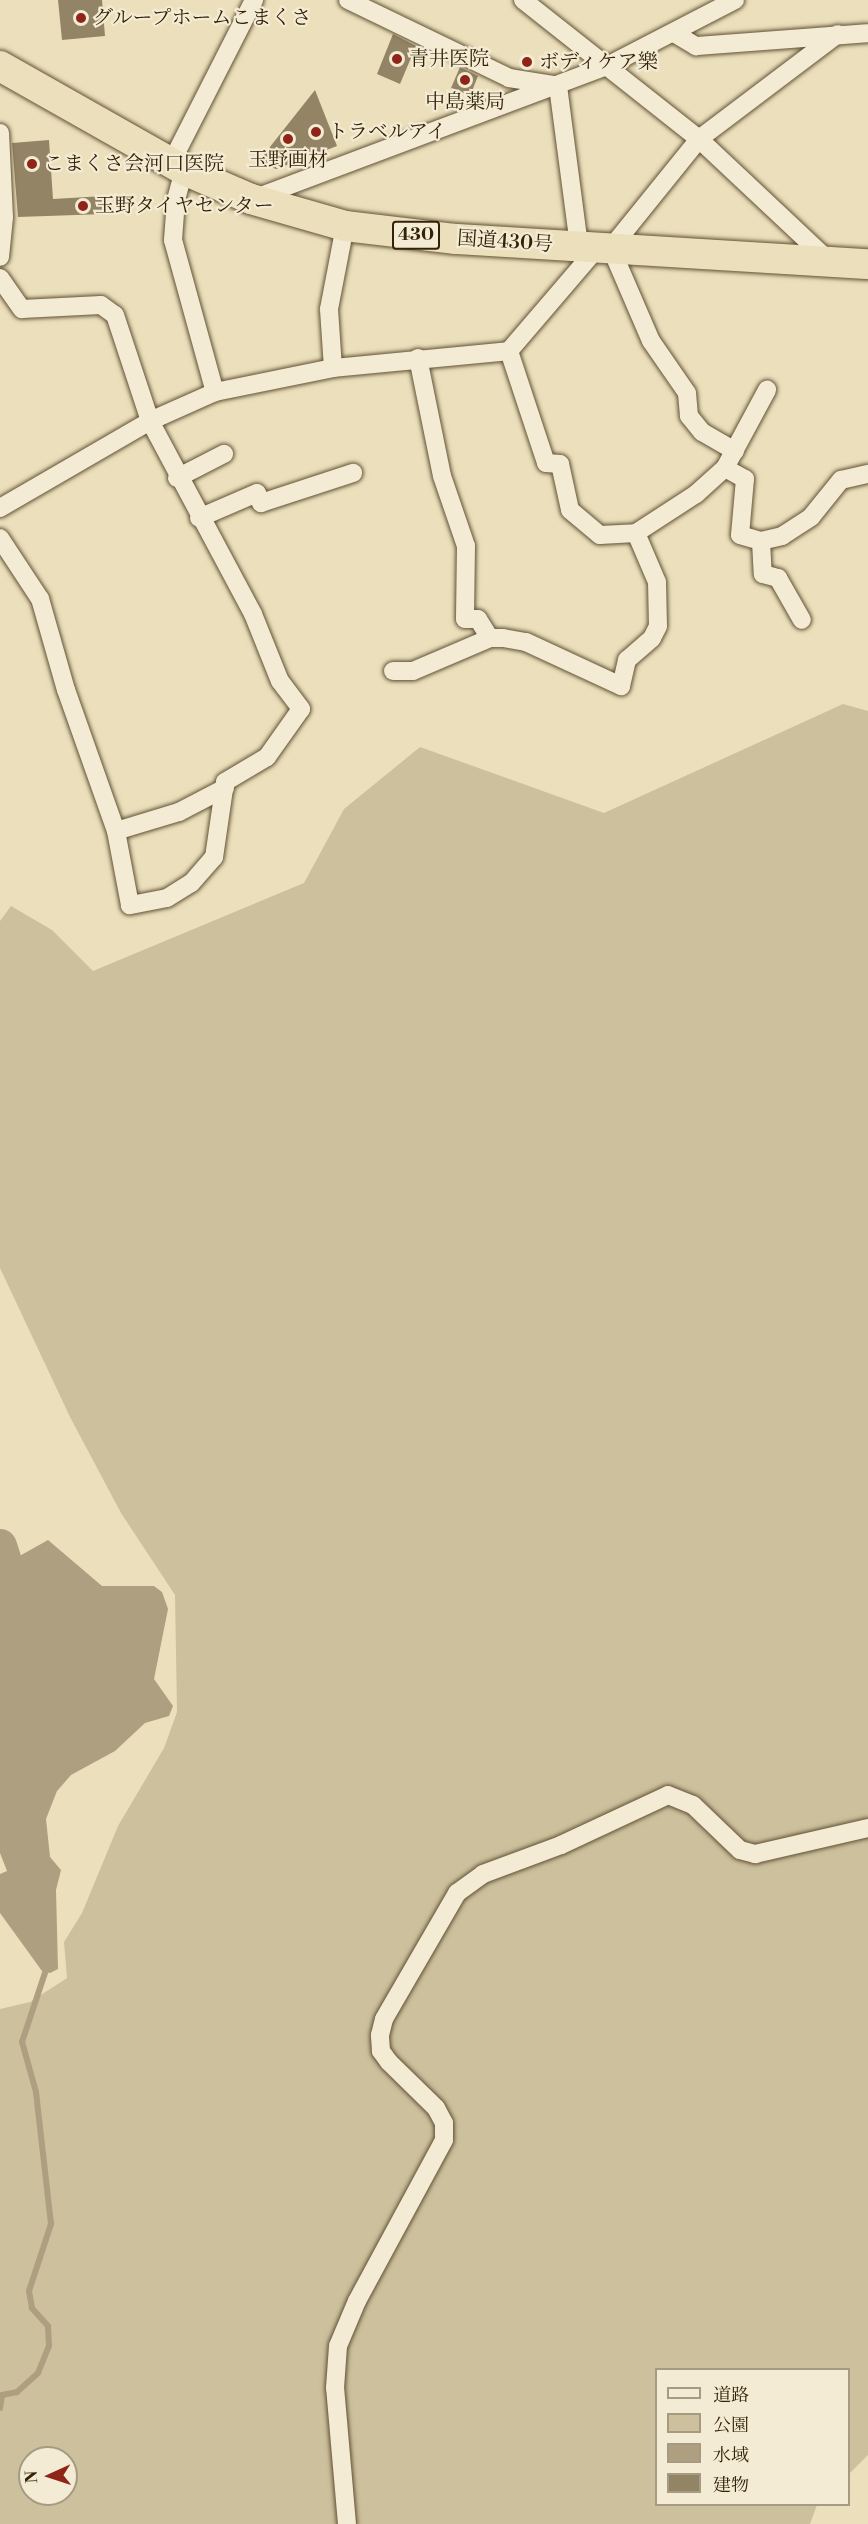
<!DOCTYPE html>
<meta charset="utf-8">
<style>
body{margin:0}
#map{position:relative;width:868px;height:2524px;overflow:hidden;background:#ece0bc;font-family:"Libre Bodoni","Noto Serif JP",serif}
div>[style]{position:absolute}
.green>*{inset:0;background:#cdc09d}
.water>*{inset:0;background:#ad9f7f}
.stream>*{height:6px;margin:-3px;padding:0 3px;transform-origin:3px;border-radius:3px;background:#ad9f7f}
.river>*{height:34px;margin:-17px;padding:0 17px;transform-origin:17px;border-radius:17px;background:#ad9f7f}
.building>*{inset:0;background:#938466}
.roads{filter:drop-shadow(0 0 2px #615135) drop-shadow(0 0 2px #615135)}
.minor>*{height:18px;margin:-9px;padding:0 9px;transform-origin:9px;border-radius:9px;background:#f3ebd3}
.trunk>*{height:30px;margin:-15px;padding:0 15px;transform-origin:15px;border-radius:15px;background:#ece0bc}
.dots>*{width:16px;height:16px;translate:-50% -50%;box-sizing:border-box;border:3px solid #f3ebd3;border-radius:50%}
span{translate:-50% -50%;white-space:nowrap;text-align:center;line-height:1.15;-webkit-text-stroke:4.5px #f3ebd3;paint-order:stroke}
.shield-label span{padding:2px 4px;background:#f3ebd3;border:2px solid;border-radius:4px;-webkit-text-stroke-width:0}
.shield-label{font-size:18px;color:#332108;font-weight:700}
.poi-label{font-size:20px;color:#332108}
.left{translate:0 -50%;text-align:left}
.street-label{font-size:20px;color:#332108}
.legend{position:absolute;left:655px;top:2368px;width:195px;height:138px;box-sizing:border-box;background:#f3ebd3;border:2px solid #a69a82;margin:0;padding:8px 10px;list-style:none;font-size:18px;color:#332108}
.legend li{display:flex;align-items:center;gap:12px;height:30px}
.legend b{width:30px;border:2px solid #a69a82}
.north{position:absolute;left:18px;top:2446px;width:60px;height:60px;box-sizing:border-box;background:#f3ebd3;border:2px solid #a69a82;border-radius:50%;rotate:267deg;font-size:16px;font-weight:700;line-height:24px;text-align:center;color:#332108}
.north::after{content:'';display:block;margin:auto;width:21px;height:27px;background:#8f2418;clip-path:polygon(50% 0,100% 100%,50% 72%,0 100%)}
</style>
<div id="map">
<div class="green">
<div style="clip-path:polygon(evenodd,843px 704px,868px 711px,868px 2455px,849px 2474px,848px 2370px,656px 2370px,656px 2504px,817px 2505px,810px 2524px,0 2524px,0 2009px,30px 2002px,67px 1978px,64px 1942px,82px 1913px,118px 1826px,164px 1748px,177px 1712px,175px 1595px,121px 1513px,70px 1417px,0 1268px,0 921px,11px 906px,52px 930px,93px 971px,304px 883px,344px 809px,420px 747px,604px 813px,843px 704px,30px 2458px,66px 2458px,66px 2494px,30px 2494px,30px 2458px)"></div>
</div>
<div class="water">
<div style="clip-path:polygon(48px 1540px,102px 1586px,154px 1586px,162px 1592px,168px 1609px,154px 1679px,173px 1706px,169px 1716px,145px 1723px,115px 1751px,71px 1775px,57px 1791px,46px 1819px,50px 1857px,61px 1870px,56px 1890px,58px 1969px,50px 1973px,42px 1971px,0 1913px,0 1874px,7px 1871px,0 1853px,0 1567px)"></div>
</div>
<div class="stream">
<div style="left:4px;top:1558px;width:13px;rotate:72deg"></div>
<div style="left:0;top:2408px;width:13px;rotate:-81deg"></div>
<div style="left:2px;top:2395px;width:15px;rotate:-11deg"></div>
<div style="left:17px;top:2392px;width:28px;rotate:-42deg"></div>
<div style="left:38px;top:2373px;width:29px;rotate:-68deg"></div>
<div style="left:49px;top:2346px;width:20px;rotate:-93deg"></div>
<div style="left:48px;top:2326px;width:24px;rotate:-132deg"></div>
<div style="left:32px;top:2308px;width:17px;rotate:-100deg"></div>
<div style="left:29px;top:2291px;width:71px;rotate:-71.8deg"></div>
<div style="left:51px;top:2224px;width:133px;rotate:-96.5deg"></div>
<div style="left:36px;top:2092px;width:52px;rotate:-105.6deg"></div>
<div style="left:22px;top:2042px;width:79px;rotate:-71.6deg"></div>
</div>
<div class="river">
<div style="left:0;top:1546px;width:13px;rotate:72deg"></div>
</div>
<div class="building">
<div style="clip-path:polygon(58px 0,102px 0,105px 36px,62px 40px)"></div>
<div style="clip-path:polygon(393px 34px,416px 46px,400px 84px,377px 74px)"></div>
<div style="clip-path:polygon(460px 67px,478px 76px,470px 96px,451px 88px)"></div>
<div style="clip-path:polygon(315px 90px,337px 146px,276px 169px,258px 162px)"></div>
<div style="clip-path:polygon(49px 140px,53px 199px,104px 196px,105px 214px,18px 217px,12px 143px)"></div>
</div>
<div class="roads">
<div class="minor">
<div style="left:348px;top:0;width:179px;rotate:25.8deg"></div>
<div style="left:509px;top:78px;width:46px;rotate:8.8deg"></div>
<div style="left:523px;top:0;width:224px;rotate:38.3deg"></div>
<div style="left:699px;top:139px;width:178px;rotate:43.2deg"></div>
<div style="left:674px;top:33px;width:26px;rotate:31deg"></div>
<div style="left:696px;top:46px;width:172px;rotate:-4.3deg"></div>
<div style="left:558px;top:86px;width:161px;rotate:82.5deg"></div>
<div style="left:0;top:133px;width:84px;rotate:87.3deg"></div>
<div style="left:4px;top:217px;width:40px;rotate:95.7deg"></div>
<div style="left:171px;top:163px;width:183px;rotate:-63deg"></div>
<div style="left:184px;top:170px;width:31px;rotate:105deg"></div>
<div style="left:176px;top:200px;width:40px;rotate:94.3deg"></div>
<div style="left:173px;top:240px;width:158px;rotate:74.6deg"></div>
<div style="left:253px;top:199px;width:380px;rotate:-20.6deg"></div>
<div style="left:609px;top:65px;width:142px;rotate:-27.3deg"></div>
<div style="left:598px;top:247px;width:137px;rotate:130.6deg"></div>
<div style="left:509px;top:351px;width:118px;rotate:71.7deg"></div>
<div style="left:546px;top:463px;width:14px;rotate:4deg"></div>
<div style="left:560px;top:464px;width:47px;rotate:77.7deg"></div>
<div style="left:570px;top:510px;width:39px;rotate:40deg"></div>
<div style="left:600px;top:535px;width:36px;rotate:-3deg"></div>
<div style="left:636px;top:533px;width:72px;rotate:-33deg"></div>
<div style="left:696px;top:494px;width:39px;rotate:-42deg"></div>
<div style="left:725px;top:468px;width:89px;rotate:-61.7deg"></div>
<div style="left:0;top:278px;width:38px;rotate:55deg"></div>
<div style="left:22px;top:309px;width:79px;rotate:-2.9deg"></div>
<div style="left:101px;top:305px;width:17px;rotate:36deg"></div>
<div style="left:115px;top:315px;width:112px;rotate:71.7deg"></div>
<div style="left:150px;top:421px;width:219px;rotate:61.9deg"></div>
<div style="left:253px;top:614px;width:72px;rotate:68.1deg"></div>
<div style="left:280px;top:681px;width:35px;rotate:53deg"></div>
<div style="left:301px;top:709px;width:59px;rotate:125.3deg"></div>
<div style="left:267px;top:757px;width:49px;rotate:149.2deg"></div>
<div style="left:225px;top:782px;width:76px;rotate:98.3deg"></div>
<div style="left:214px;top:857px;width:35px;rotate:131deg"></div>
<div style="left:191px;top:883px;width:28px;rotate:148deg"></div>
<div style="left:167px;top:898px;width:38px;rotate:169deg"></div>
<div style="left:130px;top:905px;width:75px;rotate:-100.7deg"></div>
<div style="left:116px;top:831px;width:150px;rotate:-109.5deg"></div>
<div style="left:66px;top:690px;width:95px;rotate:-105.9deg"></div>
<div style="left:40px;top:599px;width:73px;rotate:-123.3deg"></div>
<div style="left:418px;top:358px;width:120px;rotate:78.5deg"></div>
<div style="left:442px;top:476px;width:74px;rotate:71.1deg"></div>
<div style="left:466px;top:546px;width:73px;rotate:90.8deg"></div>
<div style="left:465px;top:619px;width:13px"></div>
<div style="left:478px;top:619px;width:22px;rotate:58deg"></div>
<div style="left:333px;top:368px;width:177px;rotate:-5.5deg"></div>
<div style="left:735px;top:451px;width:38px;rotate:-150deg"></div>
<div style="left:702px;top:432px;width:21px;rotate:-129deg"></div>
<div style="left:689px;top:416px;width:23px;rotate:-95deg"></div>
<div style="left:687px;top:393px;width:63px;rotate:-124.7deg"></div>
<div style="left:651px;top:341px;width:101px;rotate:-113.3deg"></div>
<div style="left:611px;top:248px;width:140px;rotate:-51.1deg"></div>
<div style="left:699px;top:139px;width:174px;rotate:-37.1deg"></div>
<div style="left:725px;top:468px;width:23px;rotate:29deg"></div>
<div style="left:745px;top:479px;width:56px;rotate:95.1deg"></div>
<div style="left:740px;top:535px;width:22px;rotate:16deg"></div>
<div style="left:761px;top:541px;width:33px;rotate:87deg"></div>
<div style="left:763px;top:574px;width:16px;rotate:15deg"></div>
<div style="left:778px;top:578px;width:48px;rotate:60.3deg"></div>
<div style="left:177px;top:478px;width:53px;rotate:-27.1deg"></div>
<div style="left:0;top:508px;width:173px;rotate:-30.1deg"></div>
<div style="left:150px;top:421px;width:71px;rotate:-24deg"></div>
<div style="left:215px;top:392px;width:120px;rotate:-11.5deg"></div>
<div style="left:333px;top:368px;width:59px;rotate:-93.9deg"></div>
<div style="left:329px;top:309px;width:85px;rotate:-79.1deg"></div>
<div style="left:199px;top:518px;width:63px;rotate:-23.3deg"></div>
<div style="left:257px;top:493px;width:11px;rotate:68deg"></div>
<div style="left:261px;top:503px;width:97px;rotate:-18.1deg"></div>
<div style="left:761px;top:541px;width:22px;rotate:-13deg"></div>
<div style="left:782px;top:536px;width:35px;rotate:-33deg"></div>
<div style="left:811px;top:517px;width:48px;rotate:-51deg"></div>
<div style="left:841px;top:480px;width:28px;rotate:-13deg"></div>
<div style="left:393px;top:671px;width:20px"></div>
<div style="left:413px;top:671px;width:84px;rotate:-23.2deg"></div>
<div style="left:490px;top:638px;width:13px"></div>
<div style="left:503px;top:638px;width:23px;rotate:10deg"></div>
<div style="left:526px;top:642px;width:105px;rotate:24.9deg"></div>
<div style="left:621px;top:686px;width:27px;rotate:-77deg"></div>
<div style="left:627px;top:660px;width:33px;rotate:-41deg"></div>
<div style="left:652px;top:638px;width:13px;rotate:-63deg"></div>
<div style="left:658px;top:626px;width:44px;rotate:-91.3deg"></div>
<div style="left:657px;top:582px;width:53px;rotate:-113.2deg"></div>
<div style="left:116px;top:831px;width:66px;rotate:-16.8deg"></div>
<div style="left:179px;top:812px;width:52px;rotate:-27.6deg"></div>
<div style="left:347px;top:2524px;width:137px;rotate:-95deg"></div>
<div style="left:335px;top:2388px;width:42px;rotate:-85.9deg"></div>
<div style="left:338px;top:2346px;width:49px;rotate:-67.1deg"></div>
<div style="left:357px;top:2301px;width:183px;rotate:-61.6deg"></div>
<div style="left:444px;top:2140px;width:17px;rotate:-90deg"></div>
<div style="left:444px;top:2123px;width:17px;rotate:-118deg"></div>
<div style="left:436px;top:2108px;width:66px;rotate:-135.6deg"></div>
<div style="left:389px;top:2062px;width:14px;rotate:-126deg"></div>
<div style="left:381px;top:2051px;width:16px;rotate:-94deg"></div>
<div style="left:380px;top:2035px;width:16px;rotate:-76deg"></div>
<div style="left:384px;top:2019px;width:146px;rotate:-59.9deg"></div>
<div style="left:457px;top:1893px;width:32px;rotate:-36deg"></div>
<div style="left:483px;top:1874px;width:83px;rotate:-20.4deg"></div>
<div style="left:561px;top:1845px;width:118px;rotate:-25deg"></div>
<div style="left:668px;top:1795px;width:27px;rotate:22deg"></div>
<div style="left:693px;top:1805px;width:65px;rotate:43.8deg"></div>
<div style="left:740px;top:1850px;width:16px;rotate:15deg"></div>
<div style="left:755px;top:1854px;width:116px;rotate:-13deg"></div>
</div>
<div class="trunk">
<div style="left:0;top:66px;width:211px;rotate:29.5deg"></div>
<div style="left:184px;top:170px;width:73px;rotate:23.4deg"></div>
<div style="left:251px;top:199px;width:98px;rotate:16deg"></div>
<div style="left:345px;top:226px;width:112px;rotate:6.7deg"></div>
<div style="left:456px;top:239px;width:413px;rotate:3.5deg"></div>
</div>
</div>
<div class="dots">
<div style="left:81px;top:18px;background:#8f2418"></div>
<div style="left:397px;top:59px;background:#8f2418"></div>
<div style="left:527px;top:62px;background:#8f2418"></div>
<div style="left:465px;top:80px;background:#8f2418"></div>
<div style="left:316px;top:132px;background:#8f2418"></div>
<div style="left:288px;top:139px;background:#8f2418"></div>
<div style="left:32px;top:164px;background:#8f2418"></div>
<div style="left:83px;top:206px;background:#8f2418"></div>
</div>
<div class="shield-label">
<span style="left:416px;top:235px">430</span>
</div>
<div class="poi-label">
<span class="left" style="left:93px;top:18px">グループホームこまくさ</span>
<span class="left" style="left:409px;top:59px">青井医院</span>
<span class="left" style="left:539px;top:62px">ボディケア樂</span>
<span style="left:465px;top:102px">中島薬局</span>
<span class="left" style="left:328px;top:132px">トラベルアイ</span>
<span style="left:288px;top:160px">玉野画材</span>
<span class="left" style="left:44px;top:164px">こまくさ会河口医院</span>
<span class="left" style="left:95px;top:206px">玉野タイヤセンター</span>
</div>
<div class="street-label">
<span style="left:505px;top:242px;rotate:4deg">国道430号</span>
</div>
<ul class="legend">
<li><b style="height:8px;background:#f3ebd3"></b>道路</li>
<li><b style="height:16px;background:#cdc09d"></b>公園</li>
<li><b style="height:16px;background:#ad9f7f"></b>水域</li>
<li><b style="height:16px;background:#938466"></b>建物</li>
</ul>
<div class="north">N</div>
</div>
